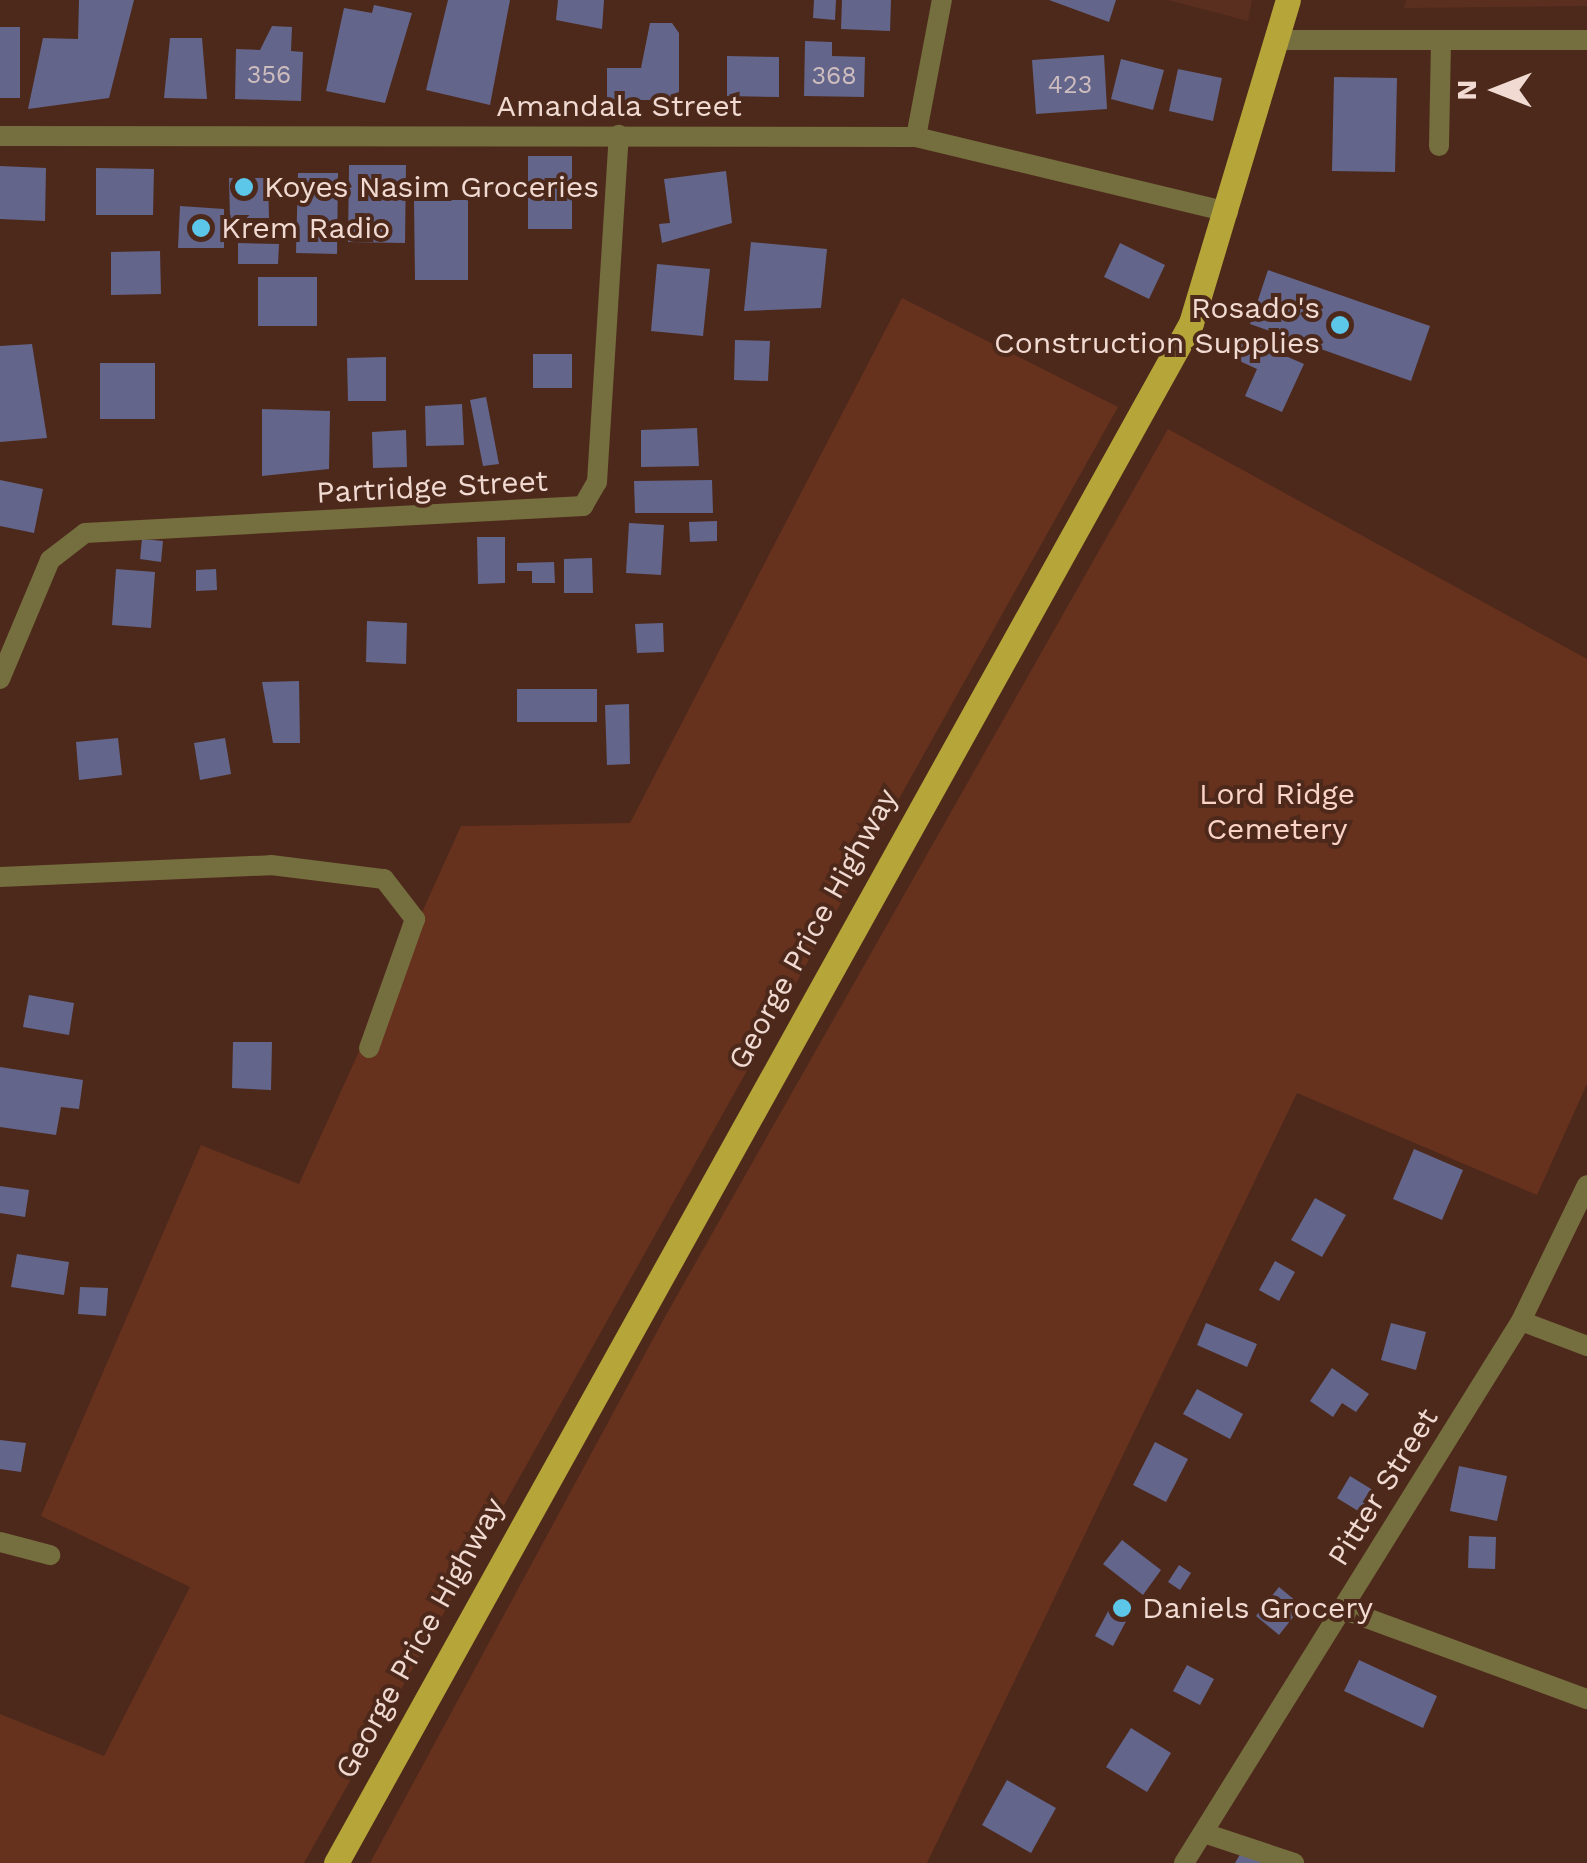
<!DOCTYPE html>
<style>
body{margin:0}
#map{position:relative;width:1587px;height:1863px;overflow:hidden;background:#4d291c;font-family:"Work Sans",sans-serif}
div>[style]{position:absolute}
.built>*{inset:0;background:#5a2f20}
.green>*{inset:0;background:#66311d}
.building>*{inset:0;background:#63658a}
.lane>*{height:20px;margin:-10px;padding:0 10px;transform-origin:10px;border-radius:10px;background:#756e3e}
.street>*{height:20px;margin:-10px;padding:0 10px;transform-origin:10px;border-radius:10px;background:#756e3e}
.primary>*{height:25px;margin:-12.5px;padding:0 12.5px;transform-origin:12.5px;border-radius:12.5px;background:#b6a639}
.dots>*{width:28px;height:28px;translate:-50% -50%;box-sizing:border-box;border:5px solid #4d291c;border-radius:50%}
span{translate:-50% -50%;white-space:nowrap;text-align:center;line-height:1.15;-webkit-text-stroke:8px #4d291c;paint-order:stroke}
.number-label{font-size:25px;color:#cebdbf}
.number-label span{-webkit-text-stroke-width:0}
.street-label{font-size:30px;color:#f1dad1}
.poi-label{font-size:30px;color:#f1dad1}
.left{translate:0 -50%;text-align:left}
.right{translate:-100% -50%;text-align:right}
.park-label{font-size:30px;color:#fbd4c6}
.north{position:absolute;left:1447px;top:40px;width:100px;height:100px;-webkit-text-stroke:8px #4d291c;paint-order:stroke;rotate:270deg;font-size:28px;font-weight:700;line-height:40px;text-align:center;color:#f1dad1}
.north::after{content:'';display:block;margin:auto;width:35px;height:45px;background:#f1dad1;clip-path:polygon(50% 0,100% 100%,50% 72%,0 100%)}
</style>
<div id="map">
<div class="built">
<div style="clip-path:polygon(1168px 0,1252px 0,1248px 21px)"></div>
<div style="clip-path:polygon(1406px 0,1587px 0,1587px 6px,1404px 8px)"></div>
</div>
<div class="green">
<div style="clip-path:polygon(902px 298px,1118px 407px,304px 1863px,0 1863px,0 1714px,104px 1756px,190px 1587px,41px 1516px,201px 1145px,299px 1184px,461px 826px,630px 823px)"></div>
<div style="clip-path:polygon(1168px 429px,1587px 659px,1587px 1084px,1537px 1195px,1297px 1093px,927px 1863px,370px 1863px,666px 1315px)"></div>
</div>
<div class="building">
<div style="clip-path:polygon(79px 0,134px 0,109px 98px,28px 109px,43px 38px,78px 39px)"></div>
<div style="clip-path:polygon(448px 0,510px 0,490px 105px,426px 90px)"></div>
<div style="clip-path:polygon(558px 0,604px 0,602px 29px,556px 20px)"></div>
<div style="clip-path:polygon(814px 0,836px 0,835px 20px,813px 18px)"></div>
<div style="clip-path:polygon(842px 0,891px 0,890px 31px,841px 29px)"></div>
<div style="clip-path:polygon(1049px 0,1116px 0,1109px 22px)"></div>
<div style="clip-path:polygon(374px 5px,412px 13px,385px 103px,326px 91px,344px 8px,372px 13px)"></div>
<div style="clip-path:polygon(650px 23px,672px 23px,679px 33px,679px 100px,607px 100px,607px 68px,641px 68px)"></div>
<div style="clip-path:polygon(272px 26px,292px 27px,291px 51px,303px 52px,301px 101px,235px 99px,236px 49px,260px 50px)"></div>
<div style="clip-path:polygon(0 27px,20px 27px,20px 98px,0 98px)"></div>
<div style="clip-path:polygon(170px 38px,202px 38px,207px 99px,164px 98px)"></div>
<div style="clip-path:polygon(805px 41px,832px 42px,832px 56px,865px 57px,864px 97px,804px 96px)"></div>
<div style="clip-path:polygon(1104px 55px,1107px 109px,1036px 114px,1032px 60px)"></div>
<div style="clip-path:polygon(727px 56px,779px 57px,779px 97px,727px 96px)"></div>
<div style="clip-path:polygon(1121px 59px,1164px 70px,1153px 110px,1111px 99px)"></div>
<div style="clip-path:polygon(1178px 69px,1222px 78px,1213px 121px,1169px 111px)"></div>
<div style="clip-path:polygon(1334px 77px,1397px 78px,1395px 172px,1332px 171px)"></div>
<div style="clip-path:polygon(528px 156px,572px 156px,572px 229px,528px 229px)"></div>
<div style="clip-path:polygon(349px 165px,406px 165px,405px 243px,348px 242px)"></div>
<div style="clip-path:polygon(0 166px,46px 168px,45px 221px,0 219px)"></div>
<div style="clip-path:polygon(96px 168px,154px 169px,153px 215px,96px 215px)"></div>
<div style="clip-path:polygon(726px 171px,732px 223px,662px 243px,659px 224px,670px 223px,664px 179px)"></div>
<div style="clip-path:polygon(298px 173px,338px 173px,337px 254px,296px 253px)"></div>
<div style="clip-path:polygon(229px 178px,268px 178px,269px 218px,230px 218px)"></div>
<div style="clip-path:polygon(414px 200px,468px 200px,468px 280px,415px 280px)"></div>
<div style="clip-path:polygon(180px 206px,224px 209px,224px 248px,178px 248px)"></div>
<div style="clip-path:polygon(751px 242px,827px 249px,821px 308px,744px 311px)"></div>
<div style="clip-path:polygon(238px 243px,279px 244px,278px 264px,238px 264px)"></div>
<div style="clip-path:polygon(1120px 243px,1165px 265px,1149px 299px,1104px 277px)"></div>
<div style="clip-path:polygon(160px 251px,161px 294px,111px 295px,111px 252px)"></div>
<div style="clip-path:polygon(657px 264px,710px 269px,703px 336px,651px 331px)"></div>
<div style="clip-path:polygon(1268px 270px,1430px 326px,1411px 381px,1250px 324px)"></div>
<div style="clip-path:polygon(258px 277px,317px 277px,317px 326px,258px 326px)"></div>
<div style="clip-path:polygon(1242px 337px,1304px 364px,1282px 412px,1245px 396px,1257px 369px,1233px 358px)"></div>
<div style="clip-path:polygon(735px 340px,770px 341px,768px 381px,734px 380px)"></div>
<div style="clip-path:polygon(32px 344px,47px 438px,0 442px,0 346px)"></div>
<div style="clip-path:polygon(533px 354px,572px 354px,572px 388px,533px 388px)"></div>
<div style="clip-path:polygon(386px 357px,386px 401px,348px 401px,347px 358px)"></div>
<div style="clip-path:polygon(100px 363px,155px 363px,155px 419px,100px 419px)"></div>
<div style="clip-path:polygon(486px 397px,499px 464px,483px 466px,470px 400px)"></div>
<div style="clip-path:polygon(462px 404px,464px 445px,426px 446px,425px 406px)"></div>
<div style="clip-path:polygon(262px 409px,330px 411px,329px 469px,262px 476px)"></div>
<div style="clip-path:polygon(697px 428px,699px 466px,641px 467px,641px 430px)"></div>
<div style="clip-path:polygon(406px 430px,407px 467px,373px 468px,372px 432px)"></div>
<div style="clip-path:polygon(0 480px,43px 489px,34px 533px,0 526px)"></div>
<div style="clip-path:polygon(712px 480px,713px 513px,635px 513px,634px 481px)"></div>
<div style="clip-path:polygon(717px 521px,717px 541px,690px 542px,689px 522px)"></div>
<div style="clip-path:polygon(629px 523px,664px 525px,661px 575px,626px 573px)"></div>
<div style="clip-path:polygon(477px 537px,505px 537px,505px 583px,478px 584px)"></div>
<div style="clip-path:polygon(142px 539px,163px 541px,161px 562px,140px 559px)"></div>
<div style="clip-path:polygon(592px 558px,593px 593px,564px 593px,564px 559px)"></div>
<div style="clip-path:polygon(554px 562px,555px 583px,532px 583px,532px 571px,517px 571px,517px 563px)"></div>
<div style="clip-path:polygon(116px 569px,155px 572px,151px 628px,112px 625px)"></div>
<div style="clip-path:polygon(216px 569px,217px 590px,196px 591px,196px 570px)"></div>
<div style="clip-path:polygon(367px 621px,407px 623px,406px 664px,366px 662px)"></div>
<div style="clip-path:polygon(663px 623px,664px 652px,637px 653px,635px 624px)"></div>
<div style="clip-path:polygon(299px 681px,300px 743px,273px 743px,262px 682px)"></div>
<div style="clip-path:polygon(517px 689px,597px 689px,597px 722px,517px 722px)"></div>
<div style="clip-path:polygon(629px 704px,630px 764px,607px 765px,605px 705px)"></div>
<div style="clip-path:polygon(118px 738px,122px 775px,79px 780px,76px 742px)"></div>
<div style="clip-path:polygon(225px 738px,231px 774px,200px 780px,194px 743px)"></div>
<div style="clip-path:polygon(29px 995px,74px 1003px,69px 1035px,23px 1027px)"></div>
<div style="clip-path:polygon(233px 1042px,272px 1042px,271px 1090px,232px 1088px)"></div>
<div style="clip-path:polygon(0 1067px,83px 1080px,79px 1109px,61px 1107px,56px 1135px,0 1127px)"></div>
<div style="clip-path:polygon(1414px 1149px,1463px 1170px,1442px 1220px,1393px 1199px)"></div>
<div style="clip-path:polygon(0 1186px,29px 1190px,25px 1217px,0 1213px)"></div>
<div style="clip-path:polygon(1315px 1198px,1346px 1215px,1322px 1257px,1291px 1240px)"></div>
<div style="clip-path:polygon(17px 1254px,69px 1262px,64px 1295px,11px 1287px)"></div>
<div style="clip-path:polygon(1275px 1261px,1295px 1272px,1279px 1301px,1259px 1290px)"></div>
<div style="clip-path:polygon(80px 1287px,108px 1288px,106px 1316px,78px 1314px)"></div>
<div style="clip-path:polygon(1206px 1323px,1257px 1344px,1247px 1367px,1197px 1345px)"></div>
<div style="clip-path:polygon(1391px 1323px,1426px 1332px,1416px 1370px,1381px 1360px)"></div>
<div style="clip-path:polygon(1332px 1368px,1369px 1394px,1356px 1412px,1342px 1403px,1333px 1417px,1310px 1401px)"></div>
<div style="clip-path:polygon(1197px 1389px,1243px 1414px,1230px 1439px,1183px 1414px)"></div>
<div style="clip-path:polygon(0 1440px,26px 1443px,21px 1472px,0 1469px)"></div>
<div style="clip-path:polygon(1155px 1442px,1188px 1459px,1166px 1502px,1133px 1485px)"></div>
<div style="clip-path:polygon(1459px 1466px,1507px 1476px,1497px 1521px,1450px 1511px)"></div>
<div style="clip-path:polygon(1350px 1476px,1376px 1492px,1363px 1514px,1337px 1498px)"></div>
<div style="clip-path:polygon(1469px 1536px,1496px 1537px,1495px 1569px,1468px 1568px)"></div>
<div style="clip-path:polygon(1122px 1540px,1161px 1570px,1143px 1595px,1103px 1564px)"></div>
<div style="clip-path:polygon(1179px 1565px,1191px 1573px,1180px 1590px,1168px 1582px)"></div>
<div style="clip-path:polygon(1279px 1587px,1302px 1606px,1279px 1635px,1256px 1616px)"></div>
<div style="clip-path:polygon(1113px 1602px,1131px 1612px,1113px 1646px,1095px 1636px)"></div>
<div style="clip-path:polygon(1359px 1660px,1437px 1696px,1423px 1728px,1344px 1691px)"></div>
<div style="clip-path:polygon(1187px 1665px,1214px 1679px,1200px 1705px,1173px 1691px)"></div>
<div style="clip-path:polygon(1131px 1728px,1171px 1753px,1147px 1792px,1106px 1767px)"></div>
<div style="clip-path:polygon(1007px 1780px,1056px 1808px,1031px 1853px,982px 1825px)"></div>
<div style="clip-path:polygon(1242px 1851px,1262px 1863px,1235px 1863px)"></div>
</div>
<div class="lane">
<div style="left:1439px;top:146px;width:106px;rotate:-88.9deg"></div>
</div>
<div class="street">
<div style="left:1276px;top:40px;width:311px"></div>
<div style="left:0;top:136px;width:916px;rotate:0.06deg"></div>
<div style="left:916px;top:137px;width:321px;rotate:13.5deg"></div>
<div style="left:916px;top:137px;width:139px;rotate:-79.3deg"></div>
<div style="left:0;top:679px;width:129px;rotate:-67.2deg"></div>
<div style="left:50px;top:560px;width:44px;rotate:-37.6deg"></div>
<div style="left:85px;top:533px;width:499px;rotate:-3.1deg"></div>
<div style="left:583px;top:506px;width:28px;rotate:-60deg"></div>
<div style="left:597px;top:482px;width:348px;rotate:-86.4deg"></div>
<div style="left:0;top:877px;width:271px;rotate:-2.5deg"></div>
<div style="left:271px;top:865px;width:114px;rotate:7.1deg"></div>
<div style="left:384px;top:879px;width:51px;rotate:52.2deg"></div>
<div style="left:415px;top:919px;width:137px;rotate:109.6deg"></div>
<div style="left:1521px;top:1321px;width:71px;rotate:20.7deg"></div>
<div style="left:0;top:1542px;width:52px;rotate:14.6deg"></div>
<div style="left:1342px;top:1609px;width:261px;rotate:20.2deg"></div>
<div style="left:1204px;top:1833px;width:95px;rotate:18.4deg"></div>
<div style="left:1184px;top:1863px;width:638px;rotate:-58.13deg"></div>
<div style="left:1521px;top:1321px;width:151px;rotate:-64.1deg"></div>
</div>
<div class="primary">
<div style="left:336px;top:1863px;width:1761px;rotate:-60.96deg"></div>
<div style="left:1191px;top:323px;width:337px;rotate:-73.3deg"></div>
</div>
<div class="dots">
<div style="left:244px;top:187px;background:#5cc7e8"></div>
<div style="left:201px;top:228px;background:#5cc7e8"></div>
<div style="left:1340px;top:325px;background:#5cc7e8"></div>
<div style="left:1122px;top:1608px;background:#5cc7e8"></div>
</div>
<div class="number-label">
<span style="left:269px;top:75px">356</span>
<span style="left:834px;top:76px">368</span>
<span style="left:1070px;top:85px">423</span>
</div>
<div class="street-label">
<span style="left:619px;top:106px">Amandala Street</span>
<span style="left:432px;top:487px;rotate:-3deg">Partridge Street</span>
<span style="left:813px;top:929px;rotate:-61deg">George Price Highway</span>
<span style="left:1383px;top:1487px;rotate:-58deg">Pitter Street</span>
<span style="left:420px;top:1638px;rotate:-61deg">George Price Highway</span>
</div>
<div class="poi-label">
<span class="left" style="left:264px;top:187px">Koyes Nasim Groceries</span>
<span class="left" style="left:221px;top:228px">Krem Radio</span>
<span class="right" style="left:1320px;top:325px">Rosado's<br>Construction Supplies</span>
<span class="left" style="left:1142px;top:1608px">Daniels Grocery</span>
</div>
<div class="park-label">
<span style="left:1277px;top:811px">Lord Ridge<br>Cemetery</span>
</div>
<div class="north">N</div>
</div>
